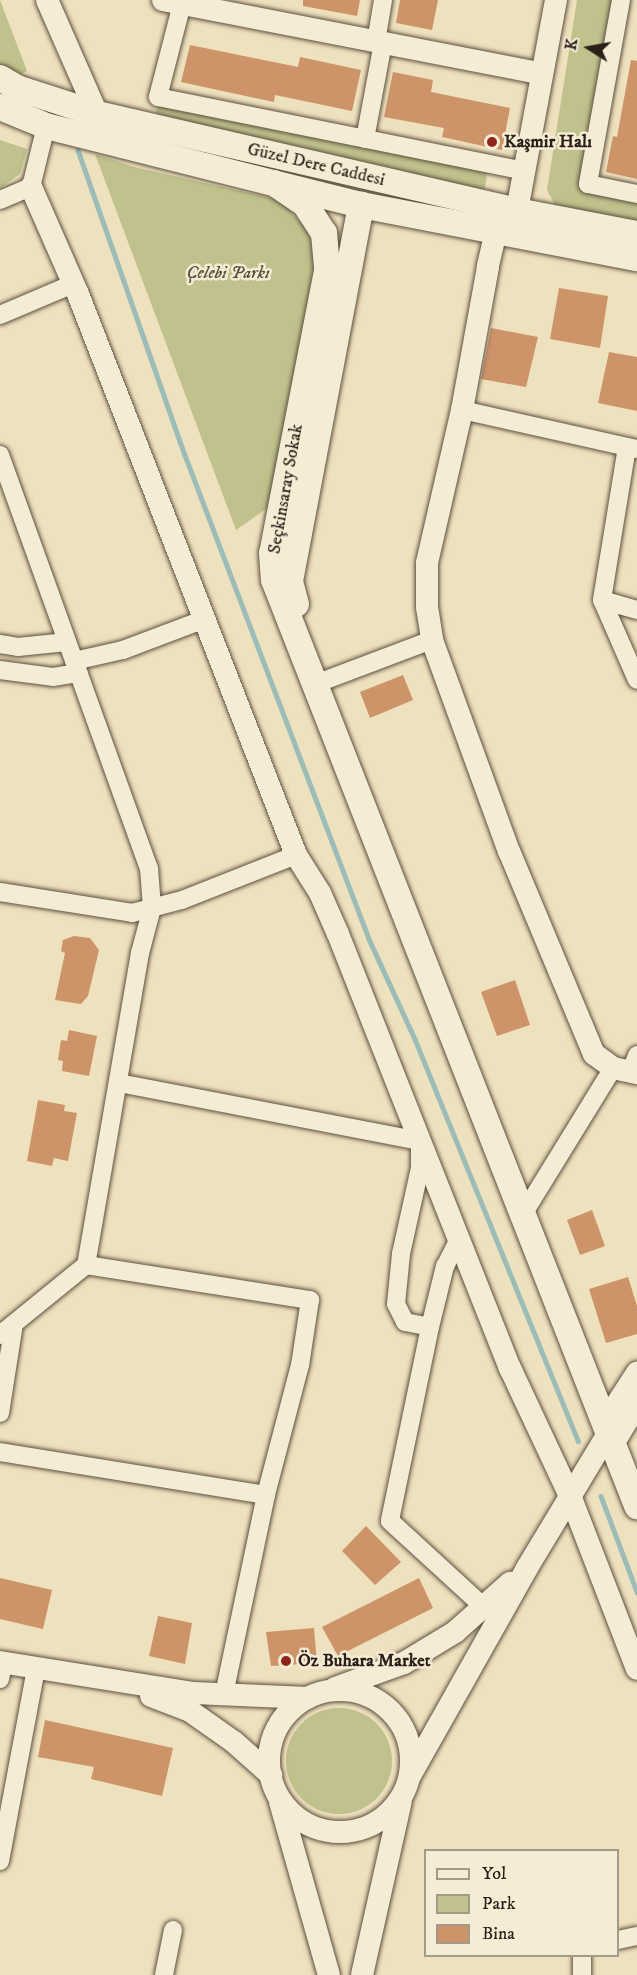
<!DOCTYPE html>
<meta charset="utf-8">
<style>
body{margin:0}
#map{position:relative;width:637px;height:1975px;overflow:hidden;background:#eee1bd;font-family:"IM FELL DW Pica",serif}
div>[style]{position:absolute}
.green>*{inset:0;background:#c0c18c}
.round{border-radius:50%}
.stream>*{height:4.5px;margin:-2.25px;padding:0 2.25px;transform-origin:2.25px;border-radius:2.25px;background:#9bbcb7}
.building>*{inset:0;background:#cd9369}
.roads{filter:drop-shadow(0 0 2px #5d5041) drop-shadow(0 0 2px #5d5041)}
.minor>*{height:18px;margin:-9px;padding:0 9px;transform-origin:9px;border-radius:9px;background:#f4ecd4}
.tertiary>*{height:22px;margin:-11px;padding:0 11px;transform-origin:11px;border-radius:11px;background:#f4ecd4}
.tertiary>.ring{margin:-11px;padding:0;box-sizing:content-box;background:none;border:22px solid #f4ecd4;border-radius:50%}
.secondary>*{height:26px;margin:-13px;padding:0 13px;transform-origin:13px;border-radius:13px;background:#f4ecd4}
.dots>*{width:16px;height:16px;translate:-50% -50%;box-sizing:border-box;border:3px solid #f4ecd4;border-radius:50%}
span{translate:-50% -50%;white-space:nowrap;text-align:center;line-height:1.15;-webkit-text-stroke:5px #f4ecd4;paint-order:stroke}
.poi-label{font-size:18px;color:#2d1f18;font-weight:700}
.left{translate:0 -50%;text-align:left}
.street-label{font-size:18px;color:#2d1f18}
.park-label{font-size:18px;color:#59503b;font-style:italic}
.legend{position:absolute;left:424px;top:1849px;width:195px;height:108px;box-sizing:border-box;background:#f4ecd4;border:2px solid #a49a89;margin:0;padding:8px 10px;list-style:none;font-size:18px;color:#2d1f18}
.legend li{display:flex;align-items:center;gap:12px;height:30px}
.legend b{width:30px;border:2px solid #a49a89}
.north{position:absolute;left:559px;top:18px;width:60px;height:60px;-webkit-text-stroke:4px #f4ecd4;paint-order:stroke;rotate:281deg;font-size:16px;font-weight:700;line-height:24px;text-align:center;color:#2d1f18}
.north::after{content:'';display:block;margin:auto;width:21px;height:27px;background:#2d1f18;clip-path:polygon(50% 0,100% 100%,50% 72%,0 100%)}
</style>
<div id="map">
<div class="green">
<div style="clip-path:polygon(0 0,27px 71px,14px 77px,0 63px)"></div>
<div style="clip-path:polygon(577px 0,614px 0,580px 186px,637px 198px,637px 222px,555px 205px,547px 190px)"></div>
<div style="clip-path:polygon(158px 102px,488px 167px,484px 194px,155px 118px)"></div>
<div style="clip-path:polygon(0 140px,27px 149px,20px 174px,0 188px)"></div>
<div style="clip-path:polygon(95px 154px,134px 167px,280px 200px,307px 230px,316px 256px,270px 506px,236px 530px)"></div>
<div class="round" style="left:286px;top:1708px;width:106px;height:106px"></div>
</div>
<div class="stream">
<div style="left:78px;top:150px;width:323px;rotate:70.7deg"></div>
<div style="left:185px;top:455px;width:518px;rotate:69.18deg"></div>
<div style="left:369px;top:939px;width:110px;rotate:65.3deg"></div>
<div style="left:415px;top:1039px;width:434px;rotate:67.9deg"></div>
<div style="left:601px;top:1496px;width:103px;rotate:69.4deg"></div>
</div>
<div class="building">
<div style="clip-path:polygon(303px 0,360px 0,357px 16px,303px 6px)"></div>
<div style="clip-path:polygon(400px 0,438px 0,432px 30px,396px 23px)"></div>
<div style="clip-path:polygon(190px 45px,298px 67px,300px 57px,361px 70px,352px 111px,275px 95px,274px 102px,181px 82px)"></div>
<div style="clip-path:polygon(631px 60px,637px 61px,637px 179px,606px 172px,613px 136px,617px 137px)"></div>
<div style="clip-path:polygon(393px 72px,433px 80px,431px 92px,510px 108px,502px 150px,442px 137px,444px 128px,384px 117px)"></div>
<div style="clip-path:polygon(559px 288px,608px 296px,600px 348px,550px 339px)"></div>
<div style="clip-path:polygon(491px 328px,538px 337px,526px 387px,481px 379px)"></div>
<div style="clip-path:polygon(609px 352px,637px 357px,637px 411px,598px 403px)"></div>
<div style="clip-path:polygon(403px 675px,413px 700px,370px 718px,360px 692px)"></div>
<div style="clip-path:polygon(74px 936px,90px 938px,99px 950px,88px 996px,81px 1004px,55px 1000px,65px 953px,61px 951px,63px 940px)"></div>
<div style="clip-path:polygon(515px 980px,530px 1025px,497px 1036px,481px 992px)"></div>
<div style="clip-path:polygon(69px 1030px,97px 1036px,89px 1076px,62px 1071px,63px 1061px,58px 1060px,61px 1040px,67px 1041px)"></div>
<div style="clip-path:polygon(38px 1100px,65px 1105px,64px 1111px,77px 1113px,68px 1161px,54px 1158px,52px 1166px,27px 1161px)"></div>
<div style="clip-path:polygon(592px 1210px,605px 1246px,580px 1255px,567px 1220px)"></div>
<div style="clip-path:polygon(628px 1277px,637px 1306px,637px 1334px,606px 1343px,589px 1289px)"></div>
<div style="clip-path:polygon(366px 1526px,401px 1562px,375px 1585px,342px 1551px)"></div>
<div style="clip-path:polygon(0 1578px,52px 1590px,43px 1629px,0 1619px)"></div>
<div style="clip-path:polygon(419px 1578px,433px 1608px,338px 1656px,322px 1627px)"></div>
<div style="clip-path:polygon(158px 1616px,192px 1623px,185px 1664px,149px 1656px)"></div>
<div style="clip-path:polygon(314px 1628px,317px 1663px,271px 1666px,266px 1632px)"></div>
<div style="clip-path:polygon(45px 1720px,173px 1748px,162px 1796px,91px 1779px,94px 1767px,38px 1757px)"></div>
</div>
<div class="roads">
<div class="minor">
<div style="left:183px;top:0;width:100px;rotate:104.5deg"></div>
<div style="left:158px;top:97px;width:374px;rotate:11.4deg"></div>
<div style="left:621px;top:0;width:187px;rotate:100.2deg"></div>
<div style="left:588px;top:184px;width:50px;rotate:11.5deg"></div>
<div style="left:376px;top:42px;width:43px;rotate:-80.5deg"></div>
<div style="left:365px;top:139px;width:98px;rotate:-79.4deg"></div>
<div style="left:0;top:200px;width:34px;rotate:-23deg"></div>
<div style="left:31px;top:187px;width:63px;rotate:-76.2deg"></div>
<div style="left:0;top:315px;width:79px;rotate:-23deg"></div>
<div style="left:462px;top:410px;width:179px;rotate:12.6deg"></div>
<div style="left:627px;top:447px;width:155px;rotate:99.3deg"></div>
<div style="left:602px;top:600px;width:87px;rotate:66.4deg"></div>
<div style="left:0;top:455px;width:439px;rotate:70.2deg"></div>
<div style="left:149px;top:868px;width:40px;rotate:85.7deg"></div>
<div style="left:152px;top:908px;width:47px;rotate:104.9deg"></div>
<div style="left:140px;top:953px;width:317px;rotate:99.8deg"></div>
<div style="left:86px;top:1265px;width:111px;rotate:140.9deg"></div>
<div style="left:602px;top:600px;width:36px;rotate:16deg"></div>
<div style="left:0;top:644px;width:18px;rotate:9deg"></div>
<div style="left:18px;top:647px;width:49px;rotate:-5.8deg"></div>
<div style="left:74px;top:661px;width:50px;rotate:-12.7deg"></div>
<div style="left:123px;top:650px;width:88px;rotate:-20.7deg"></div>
<div style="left:0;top:670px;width:53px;rotate:7.5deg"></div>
<div style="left:53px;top:677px;width:26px;rotate:-9deg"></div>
<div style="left:318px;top:683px;width:122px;rotate:-20.7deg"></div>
<div style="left:0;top:892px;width:134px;rotate:9deg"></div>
<div style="left:132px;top:913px;width:52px;rotate:-14.6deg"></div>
<div style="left:182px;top:900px;width:123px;rotate:-21.5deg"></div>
<div style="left:631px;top:1071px;width:17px;rotate:-69deg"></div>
<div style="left:119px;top:1083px;width:307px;rotate:10.9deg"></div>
<div style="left:420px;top:1141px;width:27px;rotate:90deg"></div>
<div style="left:420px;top:1168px;width:88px;rotate:102.5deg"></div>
<div style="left:401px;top:1254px;width:50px;rotate:95.7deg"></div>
<div style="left:396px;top:1304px;width:20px;rotate:63deg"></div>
<div style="left:405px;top:1322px;width:25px;rotate:11deg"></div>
<div style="left:525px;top:1211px;width:168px;rotate:-58.4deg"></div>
<div style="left:459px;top:1239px;width:30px;rotate:117deg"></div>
<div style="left:445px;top:1266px;width:63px;rotate:103.8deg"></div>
<div style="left:430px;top:1327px;width:198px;rotate:101.7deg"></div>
<div style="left:390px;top:1521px;width:127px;rotate:42.5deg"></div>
<div style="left:86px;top:1265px;width:227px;rotate:8.9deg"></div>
<div style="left:310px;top:1300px;width:66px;rotate:98.7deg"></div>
<div style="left:300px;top:1365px;width:134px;rotate:104.7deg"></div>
<div style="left:266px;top:1495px;width:203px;rotate:101.9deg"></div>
<div style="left:0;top:1413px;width:90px;rotate:-81.1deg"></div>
<div style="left:0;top:1452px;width:269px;rotate:9.2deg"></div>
<div style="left:0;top:1679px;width:16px;rotate:-79deg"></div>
<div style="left:0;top:1861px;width:195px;rotate:-79.4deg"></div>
<div style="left:618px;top:1940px;width:19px;rotate:-12deg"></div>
<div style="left:164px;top:1975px;width:46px;rotate:-78.7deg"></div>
<div style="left:582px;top:1975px;width:19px;rotate:-90deg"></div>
</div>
<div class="tertiary">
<div style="left:47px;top:0;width:124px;rotate:66.3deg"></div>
<div style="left:163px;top:0;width:386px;rotate:11deg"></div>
<div style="left:556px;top:0;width:215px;rotate:100.5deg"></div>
<div style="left:517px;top:211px;width:29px;rotate:136deg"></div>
<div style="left:496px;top:231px;width:37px;rotate:103deg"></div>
<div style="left:488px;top:267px;width:145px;rotate:100.3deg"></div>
<div style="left:462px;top:410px;width:157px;rotate:102.9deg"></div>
<div style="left:427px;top:563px;width:44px;rotate:90deg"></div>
<div style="left:427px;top:607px;width:33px;rotate:81deg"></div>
<div style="left:432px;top:640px;width:225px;rotate:70deg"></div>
<div style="left:509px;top:851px;width:220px;rotate:67.3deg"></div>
<div style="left:594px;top:1054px;width:24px;rotate:36deg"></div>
<div style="left:613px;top:1068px;width:25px;rotate:12deg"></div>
<div style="left:31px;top:187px;width:117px;rotate:66.3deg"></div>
<div style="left:78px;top:294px;width:602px;rotate:68.76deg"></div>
<div style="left:296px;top:855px;width:45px;rotate:57.7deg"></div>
<div style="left:320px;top:893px;width:45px;rotate:66.3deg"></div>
<div style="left:338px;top:934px;width:467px;rotate:68.4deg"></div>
<div style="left:510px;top:1368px;width:144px;rotate:64.9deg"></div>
<div style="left:571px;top:1498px;width:183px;rotate:68.9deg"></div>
<div style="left:605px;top:1422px;width:59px;rotate:-56.9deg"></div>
<div style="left:613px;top:1444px;width:47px;rotate:-59deg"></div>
<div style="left:0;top:1662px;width:196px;rotate:9.1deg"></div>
<div style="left:194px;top:1693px;width:114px;rotate:2.5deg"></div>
<div style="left:335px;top:1688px;width:73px;rotate:-19.9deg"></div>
<div style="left:404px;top:1663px;width:60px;rotate:-31.3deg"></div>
<div style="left:455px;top:1632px;width:74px;rotate:-41.7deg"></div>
<div class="ring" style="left:269px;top:1690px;width:120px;height:120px"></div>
<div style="left:151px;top:1696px;width:42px;rotate:21deg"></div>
<div style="left:190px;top:1711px;width:54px;rotate:35.2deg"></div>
<div style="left:234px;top:1742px;width:50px;rotate:41.7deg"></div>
<div style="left:411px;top:1774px;width:236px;rotate:-60.6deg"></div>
<div style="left:527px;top:1568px;width:159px;rotate:-58.9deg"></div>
<div style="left:280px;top:1802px;width:180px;rotate:74.2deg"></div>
<div style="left:362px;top:1975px;width:178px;rotate:-77.4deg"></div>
</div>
<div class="secondary">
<div style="left:0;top:78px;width:20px;rotate:30deg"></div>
<div style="left:17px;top:88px;width:84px;rotate:18deg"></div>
<div style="left:97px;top:114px;width:431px;rotate:13deg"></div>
<div style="left:517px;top:211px;width:122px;rotate:10.9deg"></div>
<div style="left:0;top:107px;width:50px;rotate:22.4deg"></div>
<div style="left:46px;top:126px;width:325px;rotate:14.1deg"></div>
<div style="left:361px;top:205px;width:281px;rotate:10.9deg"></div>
<div style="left:274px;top:183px;width:37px;rotate:34deg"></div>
<div style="left:305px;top:204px;width:35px;rotate:57deg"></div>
<div style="left:324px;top:233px;width:38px;rotate:85deg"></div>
<div style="left:327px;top:271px;width:287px;rotate:101deg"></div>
<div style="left:272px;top:553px;width:27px;rotate:86deg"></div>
<div style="left:274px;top:580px;width:995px;rotate:68.59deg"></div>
<div style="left:296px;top:604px;width:24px;rotate:-105deg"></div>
<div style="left:290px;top:581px;width:383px;rotate:-79.3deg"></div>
</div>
</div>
<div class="dots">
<div style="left:492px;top:142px;background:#8f2418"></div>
<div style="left:286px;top:1661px;background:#8f2418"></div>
</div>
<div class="poi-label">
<span class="left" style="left:504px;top:142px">Kaşmir Halı</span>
<span class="left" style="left:298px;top:1661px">Öz Buhara Market</span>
</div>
<div class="street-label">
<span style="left:316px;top:165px;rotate:13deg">Güzel Dere Caddesi</span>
<span style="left:286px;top:489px;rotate:-80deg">Seçkinsaray Sokak</span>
</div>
<div class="park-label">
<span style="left:228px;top:273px">Çelebi Parkı</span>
</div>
<ul class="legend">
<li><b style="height:8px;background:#f4ecd4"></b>Yol</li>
<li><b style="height:16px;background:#c0c18c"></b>Park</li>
<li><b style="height:16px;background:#cd9369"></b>Bina</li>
</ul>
<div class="north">K</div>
</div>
